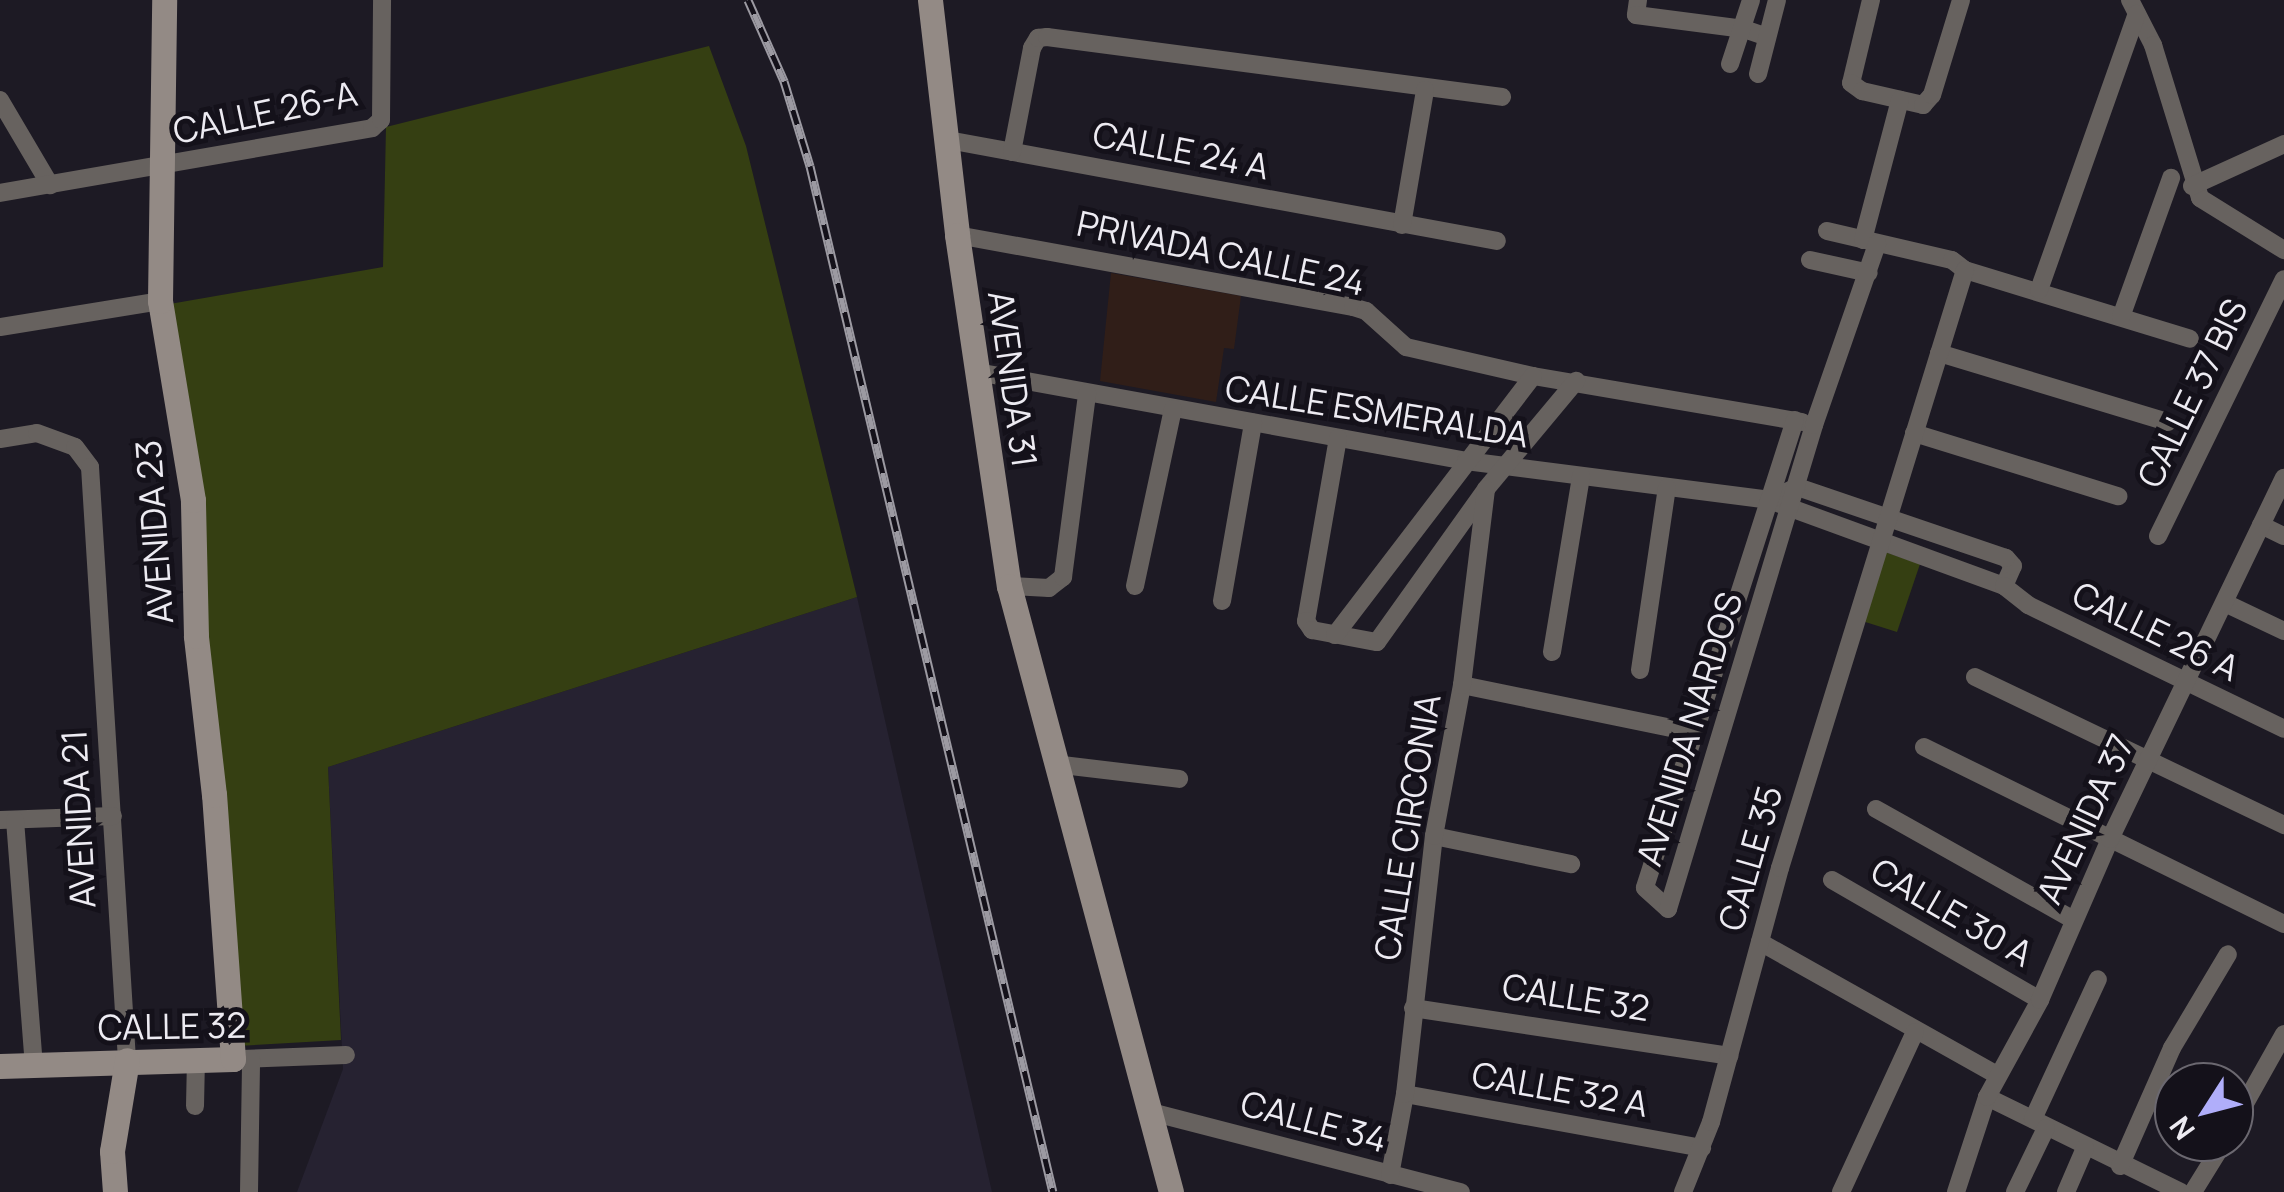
<!DOCTYPE html>
<style>
body{margin:0}
#map{position:relative;width:2284px;height:1192px;overflow:hidden;background:#1d1a24;font-family:Manrope,sans-serif}
div>[style]{position:absolute}
.built>*{inset:0;background:#262231}
.education>*{inset:0;background:#301e18}
.green>*{inset:0;background:#353f12}
.street>*{height:18px;margin:-9px;padding:0 9px;transform-origin:9px;border-radius:9px;background:#67625f}
.secondary>*{height:25px;margin:-12.5px;padding:0 12.5px;transform-origin:12.5px;border-radius:12.5px;background:#938a85}
.rail>*{height:9px;margin-top:-4.5px;transform-origin:0;background:repeating-linear-gradient(90deg,#14111a 0 15px,#9c9aa2 0 30px);box-sizing:border-box;border-block:2px solid #9c9aa2}
span{translate:-50% -50%;white-space:nowrap;text-align:center;line-height:1.15;-webkit-text-stroke:10px #14111a;paint-order:stroke}
.street-label{font-size:35px;color:#edebf2}
.north{position:absolute;left:2154px;top:1062px;width:100px;height:100px;box-sizing:border-box;background:#14111a;border:2px solid #6b6870;border-radius:50%;rotate:234deg;font-size:28px;font-weight:700;line-height:40px;text-align:center;color:#edebf2}
.north::after{content:'';display:block;margin:auto;width:35px;height:45px;background:#b0aefa;clip-path:polygon(50% 0,100% 100%,50% 72%,0 100%)}
</style>
<div id="map">
<div class="built">
<div style="clip-path:polygon(857px 597px,992px 1192px,297px 1192px,343px 1069px,328px 767px)"></div>
</div>
<div class="education">
<div style="clip-path:polygon(1111px 273px,1241px 296px,1234px 349px,1224px 348px,1216px 402px,1100px 381px)"></div>
</div>
<div class="green">
<div style="clip-path:polygon(709px 46px,746px 146px,857px 597px,328px 767px,341px 1040px,237px 1046px,164px 305px,383px 267px,386px 127px)"></div>
<div style="clip-path:polygon(1882px 551px,1920px 564px,1897px 632px,1859px 620px)"></div>
</div>
<div class="street">
<div style="left:1638px;top:0;width:15px;rotate:98deg"></div>
<div style="left:1636px;top:15px;width:109px;rotate:7.4deg"></div>
<div style="left:1744px;top:29px;width:24px;rotate:19deg"></div>
<div style="left:1871px;top:0;width:85px;rotate:103.5deg"></div>
<div style="left:1851px;top:83px;width:14px;rotate:36deg"></div>
<div style="left:1862px;top:91px;width:63px;rotate:12.9deg"></div>
<div style="left:1923px;top:105px;width:13px;rotate:-48deg"></div>
<div style="left:1932px;top:95px;width:99px;rotate:-73deg"></div>
<div style="left:2130px;top:0;width:51px;rotate:62.9deg"></div>
<div style="left:2153px;top:45px;width:160px;rotate:72.9deg"></div>
<div style="left:2200px;top:198px;width:99px;rotate:31.8deg"></div>
<div style="left:1730px;top:64px;width:67px;rotate:-71.8deg"></div>
<div style="left:1758px;top:74px;width:76px;rotate:-75.6deg"></div>
<div style="left:0;top:100px;width:99px;rotate:59.5deg"></div>
<div style="left:948px;top:140px;width:558px;rotate:10.42deg"></div>
<div style="left:1012px;top:152px;width:106px;rotate:-79.1deg"></div>
<div style="left:1032px;top:48px;width:12px;rotate:-59deg"></div>
<div style="left:1038px;top:38px;width:9px;rotate:-6deg"></div>
<div style="left:1047px;top:37px;width:459px;rotate:7.5deg"></div>
<div style="left:2192px;top:186px;width:101px;rotate:-24.5deg"></div>
<div style="left:0;top:193px;width:378px;rotate:-9.9deg"></div>
<div style="left:372px;top:128px;width:12px;rotate:-42deg"></div>
<div style="left:381px;top:120px;width:120px;rotate:-89.5deg"></div>
<div style="left:1402px;top:225px;width:137px;rotate:-80.3deg"></div>
<div style="left:1827px;top:231px;width:128px;rotate:13.1deg"></div>
<div style="left:1952px;top:260px;width:16px;rotate:38deg"></div>
<div style="left:1965px;top:270px;width:235px;rotate:17deg"></div>
<div style="left:957px;top:235px;width:402px;rotate:10.3deg"></div>
<div style="left:1353px;top:307px;width:14px;rotate:17deg"></div>
<div style="left:1366px;top:311px;width:54px;rotate:42deg"></div>
<div style="left:1406px;top:347px;width:130px;rotate:12.9deg"></div>
<div style="left:1533px;top:376px;width:273px;rotate:9.7deg"></div>
<div style="left:1863px;top:240px;width:145px;rotate:-75.2deg"></div>
<div style="left:1810px;top:260px;width:60px;rotate:12.4deg"></div>
<div style="left:2039px;top:290px;width:293px;rotate:-70.5deg"></div>
<div style="left:2121px;top:317px;width:148px;rotate:-70.2deg"></div>
<div style="left:0;top:327px;width:162px;rotate:-9.2deg"></div>
<div style="left:1939px;top:353px;width:239px;rotate:16.8deg"></div>
<div style="left:977px;top:372px;width:497px;rotate:10.3deg"></div>
<div style="left:1466px;top:461px;width:305px;rotate:7.3deg"></div>
<div style="left:1769px;top:500px;width:250px;rotate:20.1deg"></div>
<div style="left:2004px;top:586px;width:22px;rotate:-66deg"></div>
<div style="left:2013px;top:566px;width:11px;rotate:-131deg"></div>
<div style="left:2006px;top:558px;width:221px;rotate:-161.2deg"></div>
<div style="left:1797px;top:487px;width:31px;rotate:155deg"></div>
<div style="left:1795px;top:420px;width:491px;rotate:107.8deg"></div>
<div style="left:1645px;top:888px;width:31px;rotate:42deg"></div>
<div style="left:1668px;top:909px;width:506px;rotate:-73.21deg"></div>
<div style="left:1814px;top:425px;width:192px;rotate:-70.8deg"></div>
<div style="left:1914px;top:433px;width:214px;rotate:17.2deg"></div>
<div style="left:1338px;top:438px;width:186px;rotate:99.9deg"></div>
<div style="left:1306px;top:621px;width:11px;rotate:56deg"></div>
<div style="left:1312px;top:630px;width:66px;rotate:10.5deg"></div>
<div style="left:1377px;top:642px;width:188px;rotate:-54.5deg"></div>
<div style="left:1486px;top:489px;width:141px;rotate:-50.2deg"></div>
<div style="left:0;top:439px;width:37px;rotate:-9deg"></div>
<div style="left:37px;top:433px;width:40px;rotate:20.2deg"></div>
<div style="left:75px;top:447px;width:25px;rotate:53deg"></div>
<div style="left:90px;top:467px;width:594px;rotate:86.43deg"></div>
<div style="left:2261px;top:525px;width:25px;rotate:26deg"></div>
<div style="left:2158px;top:536px;width:286px;rotate:-63.9deg"></div>
<div style="left:1009px;top:586px;width:40px;rotate:2.9deg"></div>
<div style="left:1049px;top:588px;width:18px;rotate:-38deg"></div>
<div style="left:1063px;top:577px;width:185px;rotate:-82.5deg"></div>
<div style="left:1135px;top:586px;width:181px;rotate:-77.9deg"></div>
<div style="left:2004px;top:586px;width:31px;rotate:38deg"></div>
<div style="left:2028px;top:605px;width:284px;rotate:25.8deg"></div>
<div style="left:1222px;top:601px;width:181px;rotate:-80.1deg"></div>
<div style="left:2225px;top:603px;width:65px;rotate:25.4deg"></div>
<div style="left:1335px;top:635px;width:326px;rotate:-52.6deg"></div>
<div style="left:1552px;top:652px;width:178px;rotate:-80.6deg"></div>
<div style="left:1640px;top:670px;width:184px;rotate:-81.6deg"></div>
<div style="left:1975px;top:677px;width:343px;rotate:25.6deg"></div>
<div style="left:1462px;top:685px;width:238px;rotate:11.6deg"></div>
<div style="left:1924px;top:747px;width:401px;rotate:26.2deg"></div>
<div style="left:1054px;top:764px;width:126px;rotate:6.8deg"></div>
<div style="left:1876px;top:809px;width:227px;rotate:29.3deg"></div>
<div style="left:0;top:820px;width:113px;rotate:-2deg"></div>
<div style="left:15px;top:820px;width:246px;rotate:85.6deg"></div>
<div style="left:1434px;top:836px;width:140px;rotate:11.6deg"></div>
<div style="left:1832px;top:880px;width:240px;rotate:30deg"></div>
<div style="left:1760px;top:942px;width:272px;rotate:29.3deg"></div>
<div style="left:1413px;top:1008px;width:320px;rotate:8.6deg"></div>
<div style="left:242px;top:1059px;width:104px;rotate:-2.2deg"></div>
<div style="left:1405px;top:1094px;width:302px;rotate:10.3deg"></div>
<div style="left:1987px;top:1097px;width:216px;rotate:26.1deg"></div>
<div style="left:195px;top:1106px;width:47px;rotate:-88.8deg"></div>
<div style="left:1151px;top:1112px;width:320px;rotate:14.5deg"></div>
<div style="left:2033px;top:1119px;width:154px;rotate:-65.1deg"></div>
<div style="left:2234px;top:1123px;width:102px;rotate:-60.7deg"></div>
<div style="left:2120px;top:1166px;width:129px;rotate:-66.2deg"></div>
<div style="left:2172px;top:1048px;width:109px;rotate:-59.2deg"></div>
<div style="left:1390px;top:1175px;width:82px;rotate:-79.5deg"></div>
<div style="left:1405px;top:1094px;width:260px;rotate:-83.6deg"></div>
<div style="left:1434px;top:836px;width:154px;rotate:-79.5deg"></div>
<div style="left:1462px;top:685px;width:197px;rotate:-83deg"></div>
<div style="left:249px;top:1192px;width:133px;rotate:-89.1deg"></div>
<div style="left:1683px;top:1192px;width:75px;rotate:-68.2deg"></div>
<div style="left:1711px;top:1122px;width:263px;rotate:-74.8deg"></div>
<div style="left:1780px;top:868px;width:626px;rotate:-72.81deg"></div>
<div style="left:1841px;top:1192px;width:176px;rotate:-65.2deg"></div>
<div style="left:1956px;top:1192px;width:100px;rotate:-71.9deg"></div>
<div style="left:1987px;top:1097px;width:111px;rotate:-61.3deg"></div>
<div style="left:2040px;top:1000px;width:176px;rotate:-66.5deg"></div>
<div style="left:2110px;top:839px;width:401px;rotate:-64.3deg"></div>
<div style="left:2015px;top:1192px;width:71px;rotate:-64.2deg"></div>
<div style="left:2066px;top:1192px;width:48px;rotate:-66.6deg"></div>
<div style="left:2193px;top:1192px;width:59px;rotate:-58.2deg"></div>
</div>
<div class="secondary">
<div style="left:930px;top:0;width:237px;rotate:83.4deg"></div>
<div style="left:957px;top:235px;width:355px;rotate:81.6deg"></div>
<div style="left:1009px;top:586px;width:627px;rotate:75.03deg"></div>
<div style="left:0;top:1066px;width:233px;rotate:-1.7deg"></div>
<div style="left:233px;top:1059px;width:265px;rotate:-94.1deg"></div>
<div style="left:214px;top:795px;width:160px;rotate:-96.5deg"></div>
<div style="left:196px;top:636px;width:136px;rotate:-91.3deg"></div>
<div style="left:193px;top:500px;width:202px;rotate:-99.4deg"></div>
<div style="left:160px;top:301px;width:301px;rotate:-89.2deg"></div>
<div style="left:115px;top:1192px;width:41px;rotate:-94.2deg"></div>
<div style="left:112px;top:1151px;width:92px;rotate:-80.6deg"></div>
</div>
<div class="rail">
<div style="left:748px;top:0;width:89px;rotate:66deg"></div>
<div style="left:784px;top:81px;width:89px;rotate:73deg"></div>
<div style="left:810px;top:166px;width:1054px;rotate:76.68deg"></div>
</div>
<div class="street-label">
<span style="left:265px;top:112px;rotate:-12deg">CALLE 26-A</span>
<span style="left:1181px;top:150px;rotate:11deg">CALLE 24 A</span>
<span style="left:1221px;top:253px;rotate:12deg">PRIVADA CALLE 24</span>
<span style="left:1013px;top:379px;rotate:82deg">AVENIDA 31</span>
<span style="left:2192px;top:393px;rotate:-64deg">CALLE 37 BIS</span>
<span style="left:1377px;top:411px;rotate:9deg">CALLE ESMERALDA</span>
<span style="left:154px;top:532px;rotate:-94deg">AVENIDA 23</span>
<span style="left:2156px;top:631px;rotate:26deg">CALLE 26 A</span>
<span style="left:1689px;top:729px;rotate:-73deg">AVENIDA NARDOS</span>
<span style="left:78px;top:819px;rotate:-93deg">AVENIDA 21</span>
<span style="left:2085px;top:819px;rotate:-65deg">AVENIDA 37</span>
<span style="left:1407px;top:827px;rotate:-81deg">CALLE CIRCONIA</span>
<span style="left:1750px;top:858px;rotate:-74deg">CALLE 35</span>
<span style="left:1952px;top:912px;rotate:30deg">CALLE 30 A</span>
<span style="left:1576px;top:997px;rotate:9deg">CALLE 32</span>
<span style="left:172px;top:1026px;rotate:-1deg">CALLE 32</span>
<span style="left:1560px;top:1089px;rotate:10deg">CALLE 32 A</span>
<span style="left:1314px;top:1121px;rotate:15deg">CALLE 34</span>
</div>
<div class="north">N</div>
</div>
